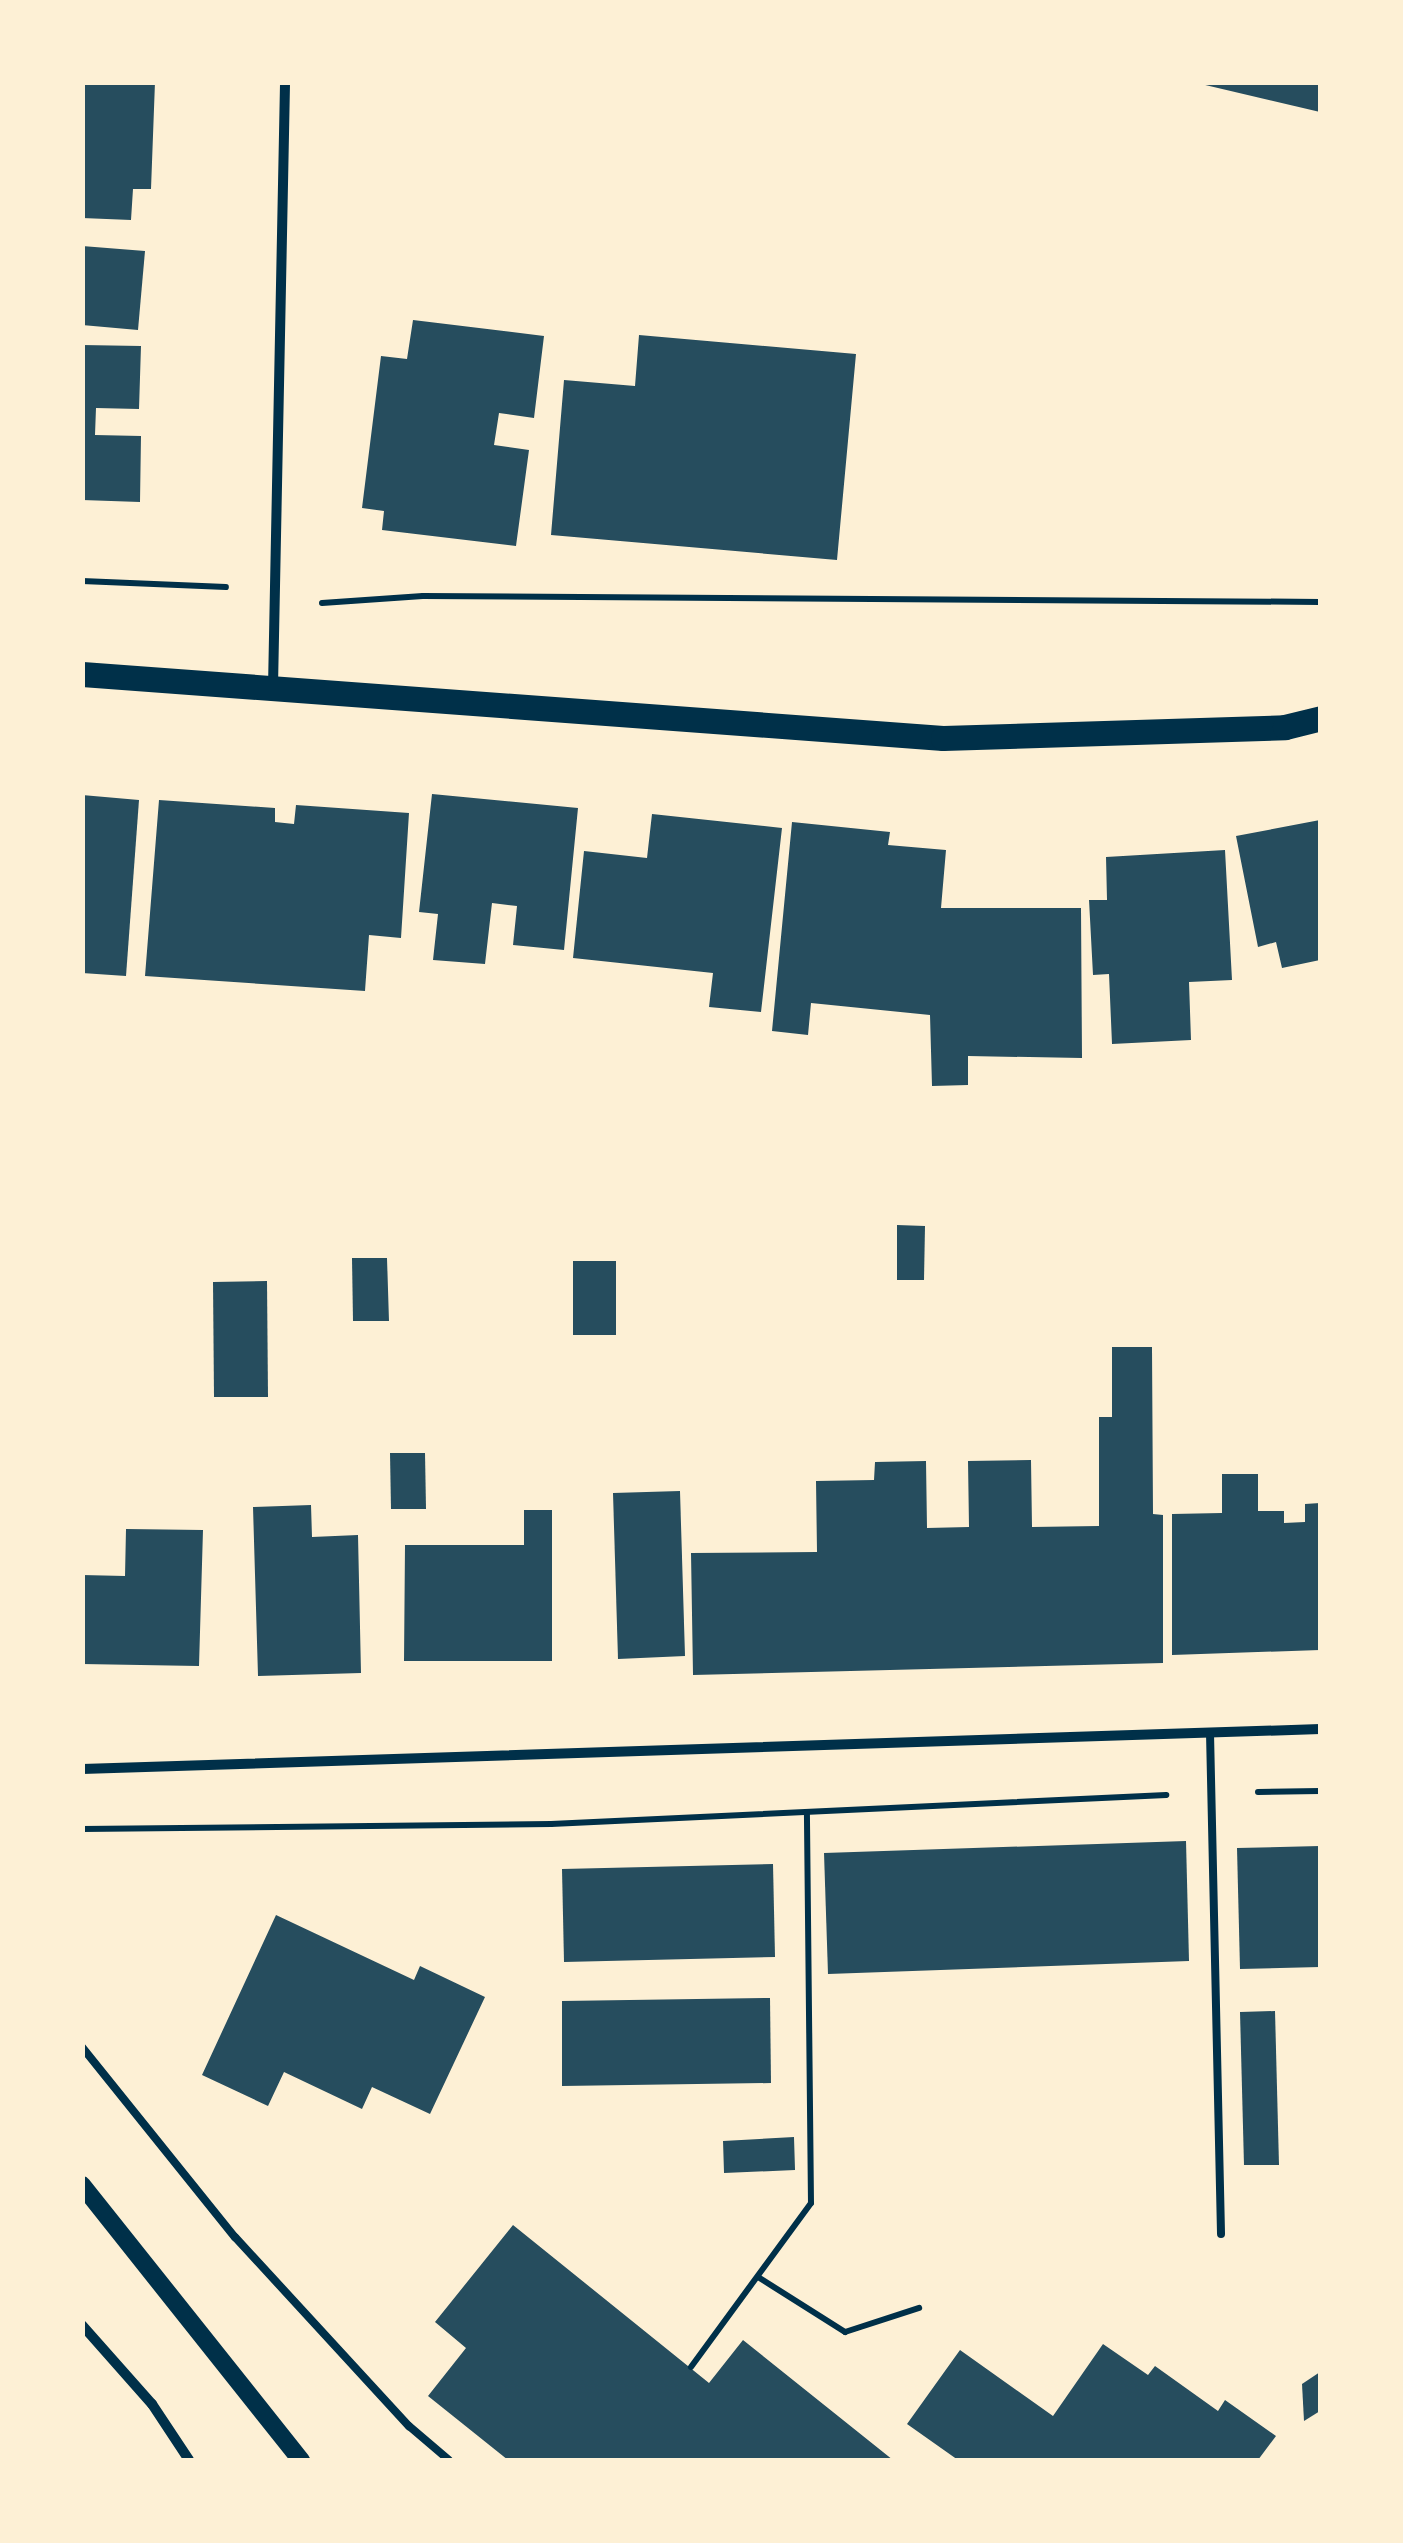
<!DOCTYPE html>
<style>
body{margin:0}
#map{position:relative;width:1403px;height:2543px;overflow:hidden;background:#fdf0d5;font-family:Inter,sans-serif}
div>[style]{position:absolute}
.building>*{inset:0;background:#264d5e}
.path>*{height:6px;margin:-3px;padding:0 3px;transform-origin:3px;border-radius:3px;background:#003049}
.service>*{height:8px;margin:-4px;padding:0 4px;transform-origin:4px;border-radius:4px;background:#003049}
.minor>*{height:10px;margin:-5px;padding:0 5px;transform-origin:5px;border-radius:5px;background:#003049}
.tertiary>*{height:18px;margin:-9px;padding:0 9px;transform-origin:9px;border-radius:9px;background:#003049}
.primary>*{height:25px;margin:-12.5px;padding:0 12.5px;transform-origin:12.5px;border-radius:12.5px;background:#003049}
span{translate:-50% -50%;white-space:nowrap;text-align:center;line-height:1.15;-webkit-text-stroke:8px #fdf0d5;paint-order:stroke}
.frame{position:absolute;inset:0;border:85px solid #fdf0d5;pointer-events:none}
</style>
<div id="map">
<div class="building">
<div style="clip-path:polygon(82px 82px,155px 82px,151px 189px,133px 189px,131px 220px,82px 218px)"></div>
<div style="clip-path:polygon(1201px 82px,1320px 82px,1320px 112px,1201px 84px)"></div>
<div style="clip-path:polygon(82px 246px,145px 251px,138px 330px,82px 325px)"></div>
<div style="clip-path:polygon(413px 320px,544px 336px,534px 418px,499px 413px,494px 445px,529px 450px,516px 546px,382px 530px,384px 511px,362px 508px,381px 356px,407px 359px)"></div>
<div style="clip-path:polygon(639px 335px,856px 354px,837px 560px,551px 535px,564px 380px,635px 386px)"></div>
<div style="clip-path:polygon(82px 345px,141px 346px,139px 409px,96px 408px,95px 435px,141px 436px,140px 502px,82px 500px)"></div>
<div style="clip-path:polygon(432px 794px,578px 808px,564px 950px,513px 945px,517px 906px,492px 903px,485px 964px,433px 960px,438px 914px,419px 912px)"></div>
<div style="clip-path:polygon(82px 795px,139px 800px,126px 976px,82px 973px)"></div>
<div style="clip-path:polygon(159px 800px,275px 808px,275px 822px,294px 824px,296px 805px,409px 813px,401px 938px,369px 935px,365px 991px,145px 976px)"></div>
<div style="clip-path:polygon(652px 814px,782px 828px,761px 1012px,709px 1007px,713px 973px,573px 958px,584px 851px,647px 858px)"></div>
<div style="clip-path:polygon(1320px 820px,1320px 960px,1282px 968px,1276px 942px,1258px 947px,1236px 836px)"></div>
<div style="clip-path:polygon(792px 822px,890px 832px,888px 845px,946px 850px,941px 908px,1081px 908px,1082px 1058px,968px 1056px,968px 1085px,932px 1086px,930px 1015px,811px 1003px,808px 1035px,772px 1031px)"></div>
<div style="clip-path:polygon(1225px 850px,1232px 980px,1189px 982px,1191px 1040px,1112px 1044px,1109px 974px,1093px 975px,1089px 900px,1107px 900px,1106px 857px)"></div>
<div style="clip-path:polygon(897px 1225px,925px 1226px,924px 1280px,897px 1280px)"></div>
<div style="clip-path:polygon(352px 1258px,387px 1258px,389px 1321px,353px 1321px)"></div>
<div style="clip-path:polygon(573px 1261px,616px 1261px,616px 1335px,573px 1335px)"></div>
<div style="clip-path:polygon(267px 1281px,268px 1397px,214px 1397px,213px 1282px)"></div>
<div style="clip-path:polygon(1112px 1347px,1152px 1347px,1153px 1514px,1163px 1515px,1163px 1663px,693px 1675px,691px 1553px,817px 1552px,816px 1481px,874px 1480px,875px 1462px,926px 1461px,927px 1528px,969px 1527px,968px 1461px,1031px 1460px,1032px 1527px,1099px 1526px,1099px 1417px,1112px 1417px)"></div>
<div style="clip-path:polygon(390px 1453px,425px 1453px,426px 1509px,391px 1509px)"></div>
<div style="clip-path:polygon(1222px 1474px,1258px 1474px,1258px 1511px,1284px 1511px,1284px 1523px,1305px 1522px,1305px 1504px,1320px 1503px,1320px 1650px,1172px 1655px,1172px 1514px,1222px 1513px)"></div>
<div style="clip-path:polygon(680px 1491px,685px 1656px,618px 1659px,613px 1493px)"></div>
<div style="clip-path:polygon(311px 1505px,312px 1537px,358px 1535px,361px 1673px,258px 1676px,253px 1507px)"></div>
<div style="clip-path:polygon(524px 1510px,552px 1510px,552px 1661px,404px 1661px,405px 1545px,524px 1545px)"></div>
<div style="clip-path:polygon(126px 1529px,203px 1530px,199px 1666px,82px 1664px,82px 1575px,125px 1576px)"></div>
<div style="clip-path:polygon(1186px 1841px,1189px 1961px,828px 1974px,824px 1853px)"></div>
<div style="clip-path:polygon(1320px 1846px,1320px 1967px,1240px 1969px,1237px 1848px)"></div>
<div style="clip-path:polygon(773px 1864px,775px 1957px,564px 1962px,562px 1869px)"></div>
<div style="clip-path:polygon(276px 1915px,414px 1980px,420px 1966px,485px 1997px,430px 2114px,372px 2087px,362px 2109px,284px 2072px,268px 2106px,202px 2075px)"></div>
<div style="clip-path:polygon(770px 1998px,771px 2083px,562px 2086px,562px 2001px)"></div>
<div style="clip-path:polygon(1275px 2011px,1279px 2165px,1244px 2165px,1240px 2012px)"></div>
<div style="clip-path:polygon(794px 2137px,795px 2170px,724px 2173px,723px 2141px)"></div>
<div style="clip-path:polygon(513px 2225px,709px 2383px,743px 2340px,893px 2460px,508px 2460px,428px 2396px,466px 2348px,435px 2322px)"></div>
<div style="clip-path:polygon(1103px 2344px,1148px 2375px,1155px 2366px,1218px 2411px,1225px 2400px,1276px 2436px,1258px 2460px,958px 2460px,907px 2424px,960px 2350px,1053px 2416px)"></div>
<div style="clip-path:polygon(1320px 2372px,1320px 2411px,1304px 2421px,1302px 2384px)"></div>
</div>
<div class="path">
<div style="left:82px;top:581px;width:144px;rotate:2.4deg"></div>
<div style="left:322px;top:603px;width:101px;rotate:-4deg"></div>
<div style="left:423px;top:596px;width:897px;rotate:0.38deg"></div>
<div style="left:1258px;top:1792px;width:62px;rotate:-0.9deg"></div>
<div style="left:82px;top:1829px;width:469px;rotate:-0.6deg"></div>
<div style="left:551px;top:1824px;width:616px;rotate:-2.7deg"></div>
<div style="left:758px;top:2277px;width:103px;rotate:32.3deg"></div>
<div style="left:845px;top:2332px;width:78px;rotate:-18deg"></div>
<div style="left:691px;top:2367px;width:203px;rotate:-53.8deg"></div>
<div style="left:811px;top:2203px;width:391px;rotate:-90.6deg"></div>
</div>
<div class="service">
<div style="left:1210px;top:1733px;width:501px;rotate:88.74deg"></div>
<div style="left:82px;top:2047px;width:244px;rotate:51.2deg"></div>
<div style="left:235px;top:2237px;width:257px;rotate:47.4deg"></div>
<div style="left:409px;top:2426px;width:52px;rotate:40.4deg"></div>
</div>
<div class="minor">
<div style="left:273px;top:687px;width:605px;rotate:-88.86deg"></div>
<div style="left:82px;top:1769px;width:1239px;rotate:-1.85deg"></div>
<div style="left:82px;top:2325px;width:106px;rotate:48.5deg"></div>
<div style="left:152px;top:2404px;width:67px;rotate:56.5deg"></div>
</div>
<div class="tertiary">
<div style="left:82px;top:2185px;width:352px;rotate:51.5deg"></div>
</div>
<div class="primary">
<div style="left:82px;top:674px;width:863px;rotate:4.25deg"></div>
<div style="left:943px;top:738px;width:342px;rotate:-1.8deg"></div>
<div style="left:1285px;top:727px;width:36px;rotate:-14deg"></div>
</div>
<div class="frame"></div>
</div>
